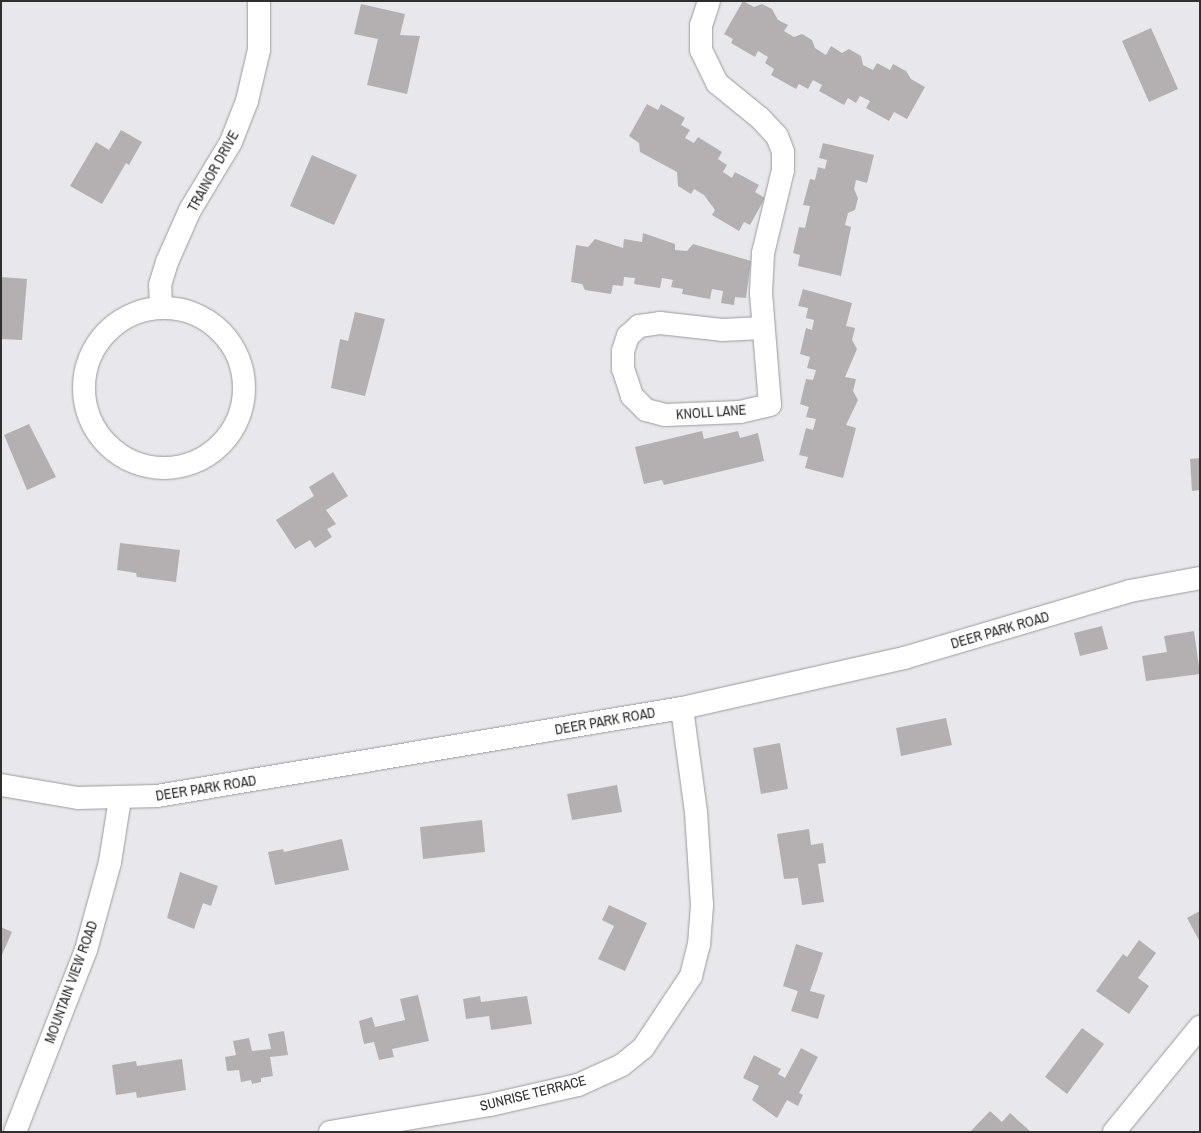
<!DOCTYPE html>
<style>
body{margin:0}
#map{position:relative;width:1201px;height:1133px;overflow:hidden;background:#e8e7eb;font-family:"Archivo Narrow",sans-serif}
div>[style]{position:absolute}
.building>*{inset:0;background:#b4b0b2}
.roads{filter:drop-shadow(0 0 1px #9b9a9e) drop-shadow(0 0 1px #9b9a9e)}
.street>*{height:22px;margin:-11px;padding:0 11px;transform-origin:11px;border-radius:11px;background:#fff}
.street>.ring{margin:-11px;padding:0;box-sizing:content-box;background:none;border:22px solid #fff;border-radius:50%}
span{translate:-50% -50%;white-space:nowrap;text-align:center;line-height:1.15;-webkit-text-stroke:4px #fff;paint-order:stroke}
.street-label{font-size:14px;color:#2f2f30}
.frame{position:absolute;inset:0;border:2px solid #2f2f30;pointer-events:none}
</style>
<div id="map">
<div class="building">
<div style="clip-path:polygon(743px 1px,754px 7px,762px 4px,772px 9px,778px 20px,788px 25px,784px 31px,794px 37px,802px 34px,812px 40px,815px 48px,826px 55px,831px 46px,842px 53px,849px 49px,861px 56px,863px 65px,873px 70px,877px 63px,890px 70px,893px 64px,906px 71px,911px 79px,925px 87px,907px 119px,894px 112px,889px 121px,866px 108px,870px 101px,860px 96px,856px 103px,848px 98px,844px 105px,819px 91px,822px 85px,813px 80px,808px 89px,799px 84px,796px 89px,771px 75px,774px 69px,765px 63px,768px 57px,758px 51px,755px 57px,731px 43px,733px 39px,724px 34px)"></div>
<div style="clip-path:polygon(361px 4px,405px 14px,400px 35px,420px 36px,407px 94px,367px 85px,378px 39px,354px 34px)"></div>
<div style="clip-path:polygon(1151px 28px,1178px 89px,1149px 102px,1122px 41px)"></div>
<div style="clip-path:polygon(647px 104px,658px 110px,661px 104px,685px 118px,681px 125px,690px 130px,685px 138px,694px 143px,698px 137px,722px 152px,718px 159px,727px 165px,723px 172px,732px 178px,735px 172px,759px 185px,755px 192px,765px 198px,750px 225px,744px 222px,739px 231px,712px 215px,715px 210px,704px 195px,694px 189px,691px 194px,678px 186px,677px 172px,640px 152px,639px 143px,629px 136px)"></div>
<div style="clip-path:polygon(121px 130px,142px 142px,129px 165px,126px 163px,102px 204px,70px 186px,96px 142px,109px 150px)"></div>
<div style="clip-path:polygon(823px 143px,874px 155px,867px 183px,856px 180px,854px 189px,858px 198px,855px 210px,848px 213px,845px 225px,851px 227px,841px 276px,798px 266px,800px 255px,793px 253px,799px 227px,805px 228px,810px 206px,803px 205px,810px 179px,815px 180px,818px 167px,825px 169px,827px 160px,819px 158px)"></div>
<div style="clip-path:polygon(312px 155px,357px 175px,334px 225px,290px 206px)"></div>
<div style="clip-path:polygon(643px 233px,675px 244px,675px 250px,687px 251px,693px 244px,751px 261px,746px 298px,735px 297px,734px 305px,721px 303px,723px 291px,712px 289px,710px 299px,682px 294px,683px 289px,671px 287px,673px 280px,662px 278px,660px 288px,634px 284px,635px 278px,624px 277px,623px 286px,613px 285px,611px 294px,585px 290px,582px 284px,571px 282px,576px 245px,588px 247px,595px 239px,623px 248px,624px 239px,642px 242px)"></div>
<div style="clip-path:polygon(1px 277px,27px 279px,22px 340px,1px 339px)"></div>
<div style="clip-path:polygon(803px 289px,852px 303px,846px 326px,855px 328px,852px 340px,857px 349px,845px 377px,856px 379px,853px 391px,858px 400px,846px 425px,856px 428px,843px 478px,805px 468px,808px 457px,799px 455px,806px 428px,813px 430px,816px 419px,806px 417px,809px 407px,800px 404px,806px 379px,813px 380px,816px 370px,807px 368px,810px 357px,800px 354px,806px 328px,812px 330px,814px 320px,806px 318px,808px 308px,798px 306px)"></div>
<div style="clip-path:polygon(355px 312px,385px 319px,365px 396px,331px 388px,340px 339px,348px 341px)"></div>
<div style="clip-path:polygon(29px 424px,56px 477px,27px 490px,4px 435px)"></div>
<div style="clip-path:polygon(702px 431px,704px 439px,738px 431px,740px 438px,758px 433px,764px 461px,664px 485px,662px 480px,644px 484px,635px 447px)"></div>
<div style="clip-path:polygon(1200px 458px,1200px 490px,1192px 491px,1190px 459px)"></div>
<div style="clip-path:polygon(333px 472px,348px 496px,326px 510px,336px 524px,327px 529px,332px 537px,315px 548px,310px 540px,295px 549px,276px 520px,314px 496px,309px 487px)"></div>
<div style="clip-path:polygon(120px 543px,180px 550px,176px 582px,137px 577px,136px 573px,117px 570px)"></div>
<div style="clip-path:polygon(1102px 626px,1108px 649px,1080px 656px,1074px 633px)"></div>
<div style="clip-path:polygon(1194px 631px,1200px 674px,1146px 681px,1142px 656px,1167px 652px,1164px 636px)"></div>
<div style="clip-path:polygon(946px 718px,952px 745px,901px 756px,896px 728px)"></div>
<div style="clip-path:polygon(780px 743px,788px 789px,761px 794px,753px 748px)"></div>
<div style="clip-path:polygon(617px 785px,622px 812px,572px 820px,567px 794px)"></div>
<div style="clip-path:polygon(482px 820px,485px 852px,423px 859px,420px 827px)"></div>
<div style="clip-path:polygon(809px 829px,811px 845px,823px 843px,826px 863px,818px 864px,824px 902px,802px 905px,798px 878px,784px 879px,777px 834px)"></div>
<div style="clip-path:polygon(342px 839px,349px 870px,275px 885px,268px 852px,283px 849px,284px 852px)"></div>
<div style="clip-path:polygon(180px 872px,218px 886px,211px 906px,203px 903px,194px 929px,167px 918px)"></div>
<div style="clip-path:polygon(609px 905px,647px 923px,625px 971px,598px 959px,614px 926px,602px 920px)"></div>
<div style="clip-path:polygon(1200px 911px,1200px 942px,1187px 918px)"></div>
<div style="clip-path:polygon(1px 927px,12px 932px,1px 957px)"></div>
<div style="clip-path:polygon(1139px 940px,1156px 953px,1138px 978px,1149px 986px,1129px 1014px,1096px 991px,1123px 954px,1127px 957px)"></div>
<div style="clip-path:polygon(796px 944px,823px 953px,810px 991px,825px 995px,818px 1019px,791px 1011px,798px 991px,783px 986px)"></div>
<div style="clip-path:polygon(418px 995px,429px 1041px,392px 1049px,394px 1057px,379px 1060px,374px 1042px,364px 1044px,359px 1021px,372px 1017px,375px 1027px,405px 1020px,400px 999px)"></div>
<div style="clip-path:polygon(480px 996px,481px 1002px,527px 996px,532px 1024px,491px 1030px,489px 1016px,466px 1019px,463px 999px)"></div>
<div style="clip-path:polygon(1082px 1028px,1104px 1044px,1067px 1094px,1045px 1077px)"></div>
<div style="clip-path:polygon(284px 1031px,288px 1055px,270px 1057px,273px 1076px,261px 1078px,261px 1082px,252px 1084px,251px 1080px,241px 1082px,239px 1070px,227px 1071px,225px 1057px,236px 1055px,233px 1041px,249px 1038px,252px 1051px,271px 1049px,268px 1034px)"></div>
<div style="clip-path:polygon(801px 1048px,818px 1057px,799px 1093px,803px 1095px,798px 1106px,787px 1100px,777px 1118px,752px 1100px,759px 1086px,743px 1078px,754px 1055px,781px 1069px,778px 1074px,785px 1078px)"></div>
<div style="clip-path:polygon(182px 1059px,186px 1090px,137px 1098px,136px 1092px,116px 1095px,112px 1065px,136px 1061px,137px 1066px)"></div>
<div style="clip-path:polygon(990px 1111px,1002px 1122px,1010px 1113px,1031px 1132px,970px 1132px)"></div>
</div>
<div class="roads">
<div class="street">
<div style="left:709px;top:1px;width:25px;rotate:108deg"></div>
<div style="left:701px;top:25px;width:25px;rotate:90deg"></div>
<div style="left:701px;top:50px;width:37px;rotate:64deg"></div>
<div style="left:717px;top:83px;width:55px;rotate:39.1deg"></div>
<div style="left:760px;top:118px;width:25px;rotate:47deg"></div>
<div style="left:777px;top:136px;width:17px;rotate:69deg"></div>
<div style="left:783px;top:152px;width:18px;rotate:90deg"></div>
<div style="left:783px;top:170px;width:85px;rotate:103.5deg"></div>
<div style="left:763px;top:253px;width:40px;rotate:92.9deg"></div>
<div style="left:761px;top:293px;width:112px;rotate:85.4deg"></div>
<div style="left:770px;top:405px;width:31px;rotate:167deg"></div>
<div style="left:740px;top:412px;width:75px;rotate:177.7deg"></div>
<div style="left:665px;top:415px;width:20px;rotate:-165deg"></div>
<div style="left:646px;top:410px;width:20px;rotate:-135deg"></div>
<div style="left:632px;top:396px;width:28px;rotate:-108deg"></div>
<div style="left:623px;top:369px;width:18px;rotate:-90deg"></div>
<div style="left:623px;top:351px;width:16px;rotate:-72deg"></div>
<div style="left:628px;top:336px;width:15px;rotate:-42deg"></div>
<div style="left:639px;top:326px;width:21px;rotate:-8deg"></div>
<div style="left:660px;top:323px;width:62px;rotate:6.4deg"></div>
<div style="left:722px;top:330px;width:41px;rotate:-2.8deg"></div>
<div class="ring" style="left:84px;top:308px;width:138px;height:138px"></div>
<div style="left:161px;top:308px;width:23px;rotate:-92deg"></div>
<div style="left:160px;top:285px;width:24px;rotate:-73deg"></div>
<div style="left:167px;top:262px;width:57px;rotate:-66.1deg"></div>
<div style="left:190px;top:210px;width:79px;rotate:-58.9deg"></div>
<div style="left:231px;top:142px;width:44px;rotate:-68.7deg"></div>
<div style="left:247px;top:101px;width:52px;rotate:-76.8deg"></div>
<div style="left:259px;top:50px;width:49px;rotate:-90deg"></div>
<div style="left:1px;top:785px;width:78px;rotate:9.6deg"></div>
<div style="left:78px;top:798px;width:79px;rotate:-1.5deg"></div>
<div style="left:157px;top:796px;width:532px;rotate:-9.52deg"></div>
<div style="left:682px;top:708px;width:228px;rotate:-12.7deg"></div>
<div style="left:904px;top:658px;width:236px;rotate:-16.5deg"></div>
<div style="left:1130px;top:591px;width:71px;rotate:-10.5deg"></div>
<div style="left:15px;top:1132px;width:195px;rotate:-68.7deg"></div>
<div style="left:86px;top:950px;width:91px;rotate:-74.7deg"></div>
<div style="left:110px;top:862px;width:64px;rotate:-81deg"></div>
<div style="left:330px;top:1132px;width:162px;rotate:-9.6deg"></div>
<div style="left:490px;top:1105px;width:90px;rotate:-12.8deg"></div>
<div style="left:578px;top:1085px;width:48px;rotate:-24.4deg"></div>
<div style="left:622px;top:1065px;width:27px;rotate:-39deg"></div>
<div style="left:643px;top:1048px;width:87px;rotate:-56.3deg"></div>
<div style="left:691px;top:976px;width:32px;rotate:-76deg"></div>
<div style="left:699px;top:945px;width:40px;rotate:-85.7deg"></div>
<div style="left:702px;top:905px;width:93px;rotate:-93.7deg"></div>
<div style="left:696px;top:812px;width:105px;rotate:-97.7deg"></div>
<div style="left:1114px;top:1132px;width:136px;rotate:-50.7deg"></div>
</div>
</div>
<div class="street-label">
<span style="left:213px;top:171px;rotate:-61deg">TRAINOR DRIVE</span>
<span style="left:711px;top:412px;rotate:-4deg">KNOLL LANE</span>
<span style="left:1000px;top:630px;rotate:-16deg">DEER PARK ROAD</span>
<span style="left:605px;top:721px;rotate:-10deg">DEER PARK ROAD</span>
<span style="left:206px;top:788px;rotate:-9deg">DEER PARK ROAD</span>
<span style="left:71px;top:982px;rotate:-70deg">MOUNTAIN VIEW ROAD</span>
<span style="left:533px;top:1093px;rotate:-14deg">SUNRISE TERRACE</span>
</div>
<div class="frame"></div>
</div>
